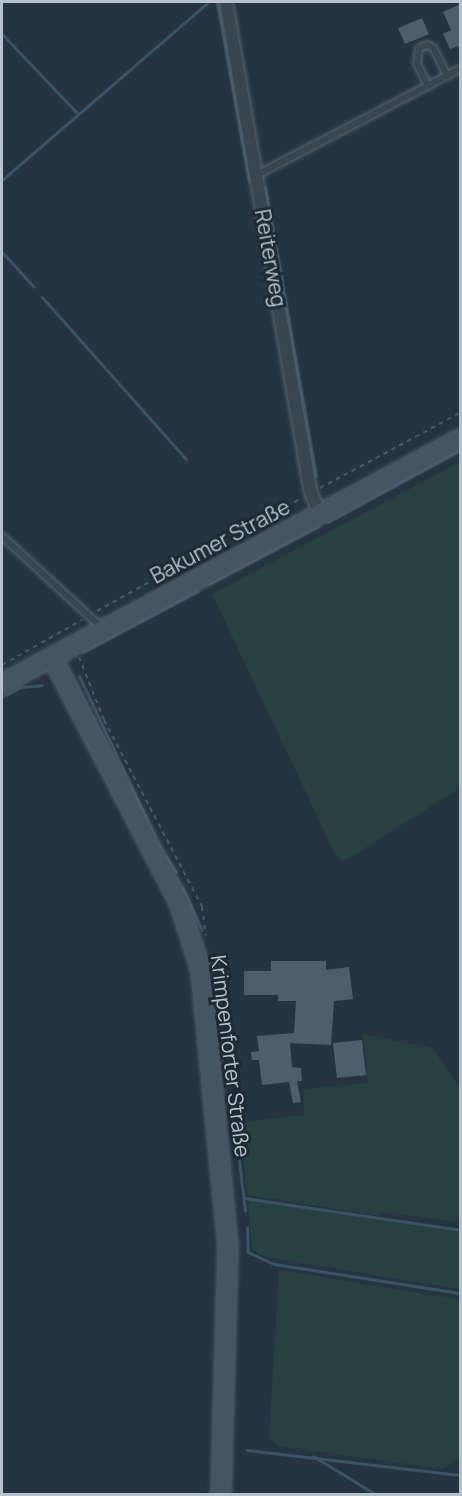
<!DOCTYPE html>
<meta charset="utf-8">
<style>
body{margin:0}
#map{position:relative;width:462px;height:1496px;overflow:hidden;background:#253440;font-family:Manrope,sans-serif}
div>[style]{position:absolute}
.green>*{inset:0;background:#274141}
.stream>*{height:3px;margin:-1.5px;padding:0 1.5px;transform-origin:1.5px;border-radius:1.5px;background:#395367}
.building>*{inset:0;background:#4e5f6b}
.path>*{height:2px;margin-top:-1px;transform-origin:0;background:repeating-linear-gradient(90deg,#455d5d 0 4.5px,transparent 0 9px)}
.roads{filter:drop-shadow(0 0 2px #57646e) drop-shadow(0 0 2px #57646e)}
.lane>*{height:6px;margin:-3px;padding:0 3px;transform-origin:3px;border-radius:3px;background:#394650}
.street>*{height:12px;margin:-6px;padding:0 6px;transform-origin:6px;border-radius:6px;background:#394650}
.secondary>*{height:18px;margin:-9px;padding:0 9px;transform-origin:9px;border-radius:9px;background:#475563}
span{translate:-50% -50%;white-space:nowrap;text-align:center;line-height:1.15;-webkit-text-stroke:6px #1e2b35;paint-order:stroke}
.street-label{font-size:21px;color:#b6c1cb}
.frame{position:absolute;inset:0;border:3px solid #b6c1cb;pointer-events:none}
</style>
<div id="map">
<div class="green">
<div style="clip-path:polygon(460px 462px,460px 788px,343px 862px,336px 856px,212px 594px)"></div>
<div style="clip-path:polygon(363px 1034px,432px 1048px,460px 1087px,460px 1222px,380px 1212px,380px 1216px,247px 1195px,239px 1122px,304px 1115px,303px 1089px,368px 1083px)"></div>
<div style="clip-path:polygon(248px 1200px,460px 1232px,460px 1289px,265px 1257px,252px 1249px)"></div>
<div style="clip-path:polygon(279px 1270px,460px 1300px,460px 1460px,442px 1469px,279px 1446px,269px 1438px)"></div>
</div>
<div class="stream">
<div style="left:217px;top:2px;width:182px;rotate:79.9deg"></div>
<div style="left:2px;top:34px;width:109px;rotate:46.5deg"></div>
<div style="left:2px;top:180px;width:272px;rotate:-40.8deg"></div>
<div style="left:265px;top:187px;width:293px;rotate:80deg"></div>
<div style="left:2px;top:252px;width:47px;rotate:47.6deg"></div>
<div style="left:42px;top:297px;width:217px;rotate:48.4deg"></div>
<div style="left:328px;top:522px;width:150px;rotate:-28.6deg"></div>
<div style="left:209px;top:584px;width:124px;rotate:-27.8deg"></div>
<div style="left:83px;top:652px;width:130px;rotate:-27.9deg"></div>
<div style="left:79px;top:676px;width:175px;rotate:64.6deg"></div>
<div style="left:2px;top:697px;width:21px;rotate:-28deg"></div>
<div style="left:21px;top:687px;width:21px;rotate:-5deg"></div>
<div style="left:166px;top:856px;width:19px;rotate:58deg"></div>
<div style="left:182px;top:887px;width:47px;rotate:65.1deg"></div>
<div style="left:236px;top:1137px;width:74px;rotate:83deg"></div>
<div style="left:244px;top:1198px;width:218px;rotate:8.4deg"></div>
<div style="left:247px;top:1227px;width:25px;rotate:88deg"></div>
<div style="left:248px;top:1252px;width:29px;rotate:25deg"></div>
<div style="left:274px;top:1264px;width:188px;rotate:8.9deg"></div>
<div style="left:247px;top:1450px;width:214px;rotate:6.7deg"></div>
<div style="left:313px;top:1456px;width:73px;rotate:31.5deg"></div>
</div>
<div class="building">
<div style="clip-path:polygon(460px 4px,460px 50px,458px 46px,450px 49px,443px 34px,451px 30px,443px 12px)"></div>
<div style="clip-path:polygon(422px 18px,429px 34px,405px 44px,398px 28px)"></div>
<div style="clip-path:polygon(271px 961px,326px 961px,326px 970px,349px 967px,353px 999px,334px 1001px,331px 1045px,290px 1043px,292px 1067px,301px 1068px,302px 1081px,297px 1081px,301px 1102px,293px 1103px,289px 1082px,262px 1085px,259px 1060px,252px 1060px,251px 1052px,259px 1051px,257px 1036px,294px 1033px,296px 1001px,278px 1001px,278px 995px,244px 995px,244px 971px,271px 971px)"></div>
<div style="clip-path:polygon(362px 1040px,366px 1075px,337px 1078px,333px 1043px)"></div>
</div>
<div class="path">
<div style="left:320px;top:488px;width:159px;rotate:-28.2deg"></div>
<div style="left:97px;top:611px;width:234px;rotate:-28.9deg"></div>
<div style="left:79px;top:657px;width:68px;rotate:68.4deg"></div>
<div style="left:104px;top:720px;width:211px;rotate:62.3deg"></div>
<div style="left:202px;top:907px;width:29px;rotate:82deg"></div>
<div style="left:2px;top:665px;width:92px;rotate:-29.4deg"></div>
</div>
<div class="roads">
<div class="lane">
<div style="left:428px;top:86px;width:25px;rotate:-116deg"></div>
<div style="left:417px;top:63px;width:15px;rotate:-82deg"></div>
<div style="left:419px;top:48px;width:9px;rotate:-21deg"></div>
<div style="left:427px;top:45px;width:8px;rotate:30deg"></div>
<div style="left:434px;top:49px;width:30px;rotate:64deg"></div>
<div style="left:257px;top:175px;width:229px;rotate:-27.6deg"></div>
<div style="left:2px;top:536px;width:134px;rotate:42.6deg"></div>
</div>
<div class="street">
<div style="left:226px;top:2px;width:498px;rotate:80.2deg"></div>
<div style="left:311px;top:493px;width:23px;rotate:67deg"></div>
</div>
<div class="secondary">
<div style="left:52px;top:657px;width:276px;rotate:62.6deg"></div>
<div style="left:179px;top:902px;width:72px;rotate:72.3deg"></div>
<div style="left:201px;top:971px;width:274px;rotate:84.4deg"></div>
<div style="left:228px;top:1244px;width:250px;rotate:91.6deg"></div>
<div style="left:2px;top:684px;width:519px;rotate:-28.14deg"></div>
</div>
</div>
<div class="street-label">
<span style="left:271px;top:258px;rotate:80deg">Reiterweg</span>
<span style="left:220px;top:541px;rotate:-28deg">Bakumer Straße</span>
<span style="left:231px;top:1056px;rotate:83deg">Krimpenforter Straße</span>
</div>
<div class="frame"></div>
</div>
